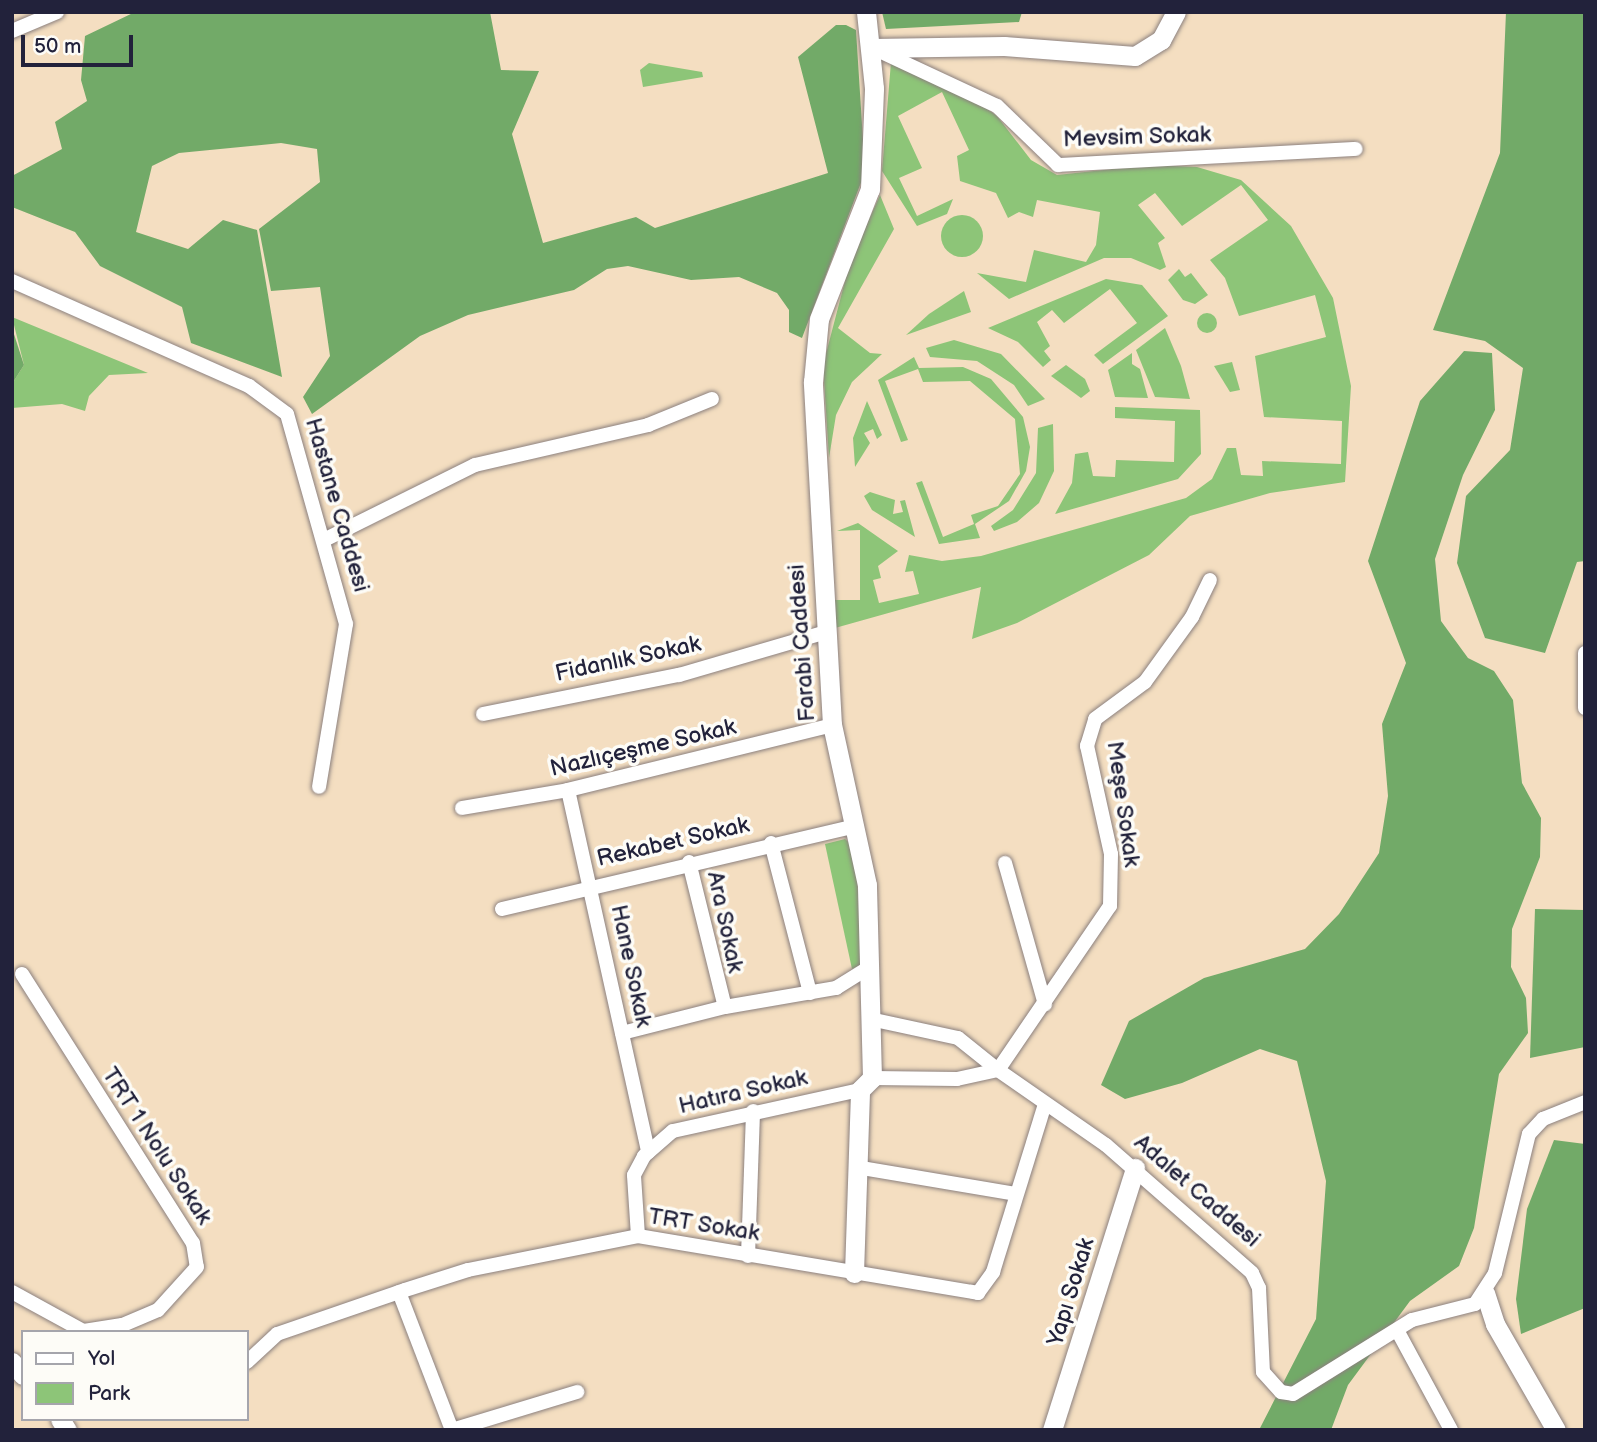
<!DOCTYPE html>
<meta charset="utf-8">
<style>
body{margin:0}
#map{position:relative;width:1597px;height:1442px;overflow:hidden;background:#f4dec1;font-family:"Balsamiq Sans",sans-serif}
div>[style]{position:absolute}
.green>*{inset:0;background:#8dc578}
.round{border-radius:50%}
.forest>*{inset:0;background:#72aa68}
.roads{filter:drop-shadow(0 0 2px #8b807e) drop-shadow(0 0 2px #8b807e)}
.street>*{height:14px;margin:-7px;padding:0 7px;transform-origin:7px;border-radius:7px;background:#fff}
.secondary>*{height:19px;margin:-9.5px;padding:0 9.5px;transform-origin:9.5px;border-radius:9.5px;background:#fff}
span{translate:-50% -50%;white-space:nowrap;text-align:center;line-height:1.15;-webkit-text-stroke:7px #fdfcf7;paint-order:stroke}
.street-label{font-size:23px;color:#22223b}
.frame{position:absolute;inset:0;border:14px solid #22223b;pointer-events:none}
.legend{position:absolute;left:21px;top:1330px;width:228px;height:91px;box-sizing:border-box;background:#fdfcf7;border:2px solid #a5a5ac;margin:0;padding:9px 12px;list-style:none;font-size:21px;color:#22223b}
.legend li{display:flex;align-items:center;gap:14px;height:35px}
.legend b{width:35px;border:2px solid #a5a5ac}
.scale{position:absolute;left:21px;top:35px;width:112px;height:32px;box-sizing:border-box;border:4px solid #22223b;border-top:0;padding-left:9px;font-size:21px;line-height:24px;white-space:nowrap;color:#22223b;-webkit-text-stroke:5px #fdfcf7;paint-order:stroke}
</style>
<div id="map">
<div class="green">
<div style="clip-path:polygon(891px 62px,973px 99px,997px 116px,1031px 160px,1057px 175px,1150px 165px,1197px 167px,1241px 180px,1291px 226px,1333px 298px,1351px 386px,1345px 482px,1270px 493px,1190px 516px,1149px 555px,1017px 623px,972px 639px,981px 587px,835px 628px,832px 600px,860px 600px,860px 530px,837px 531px,858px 523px,898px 551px,878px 566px,881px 578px,873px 580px,879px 603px,919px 594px,913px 571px,905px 572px,909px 555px,942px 561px,981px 556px,1186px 498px,1212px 479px,1227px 448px,1236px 448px,1241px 475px,1263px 476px,1262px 461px,1341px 464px,1342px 421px,1264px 417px,1255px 356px,1326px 337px,1315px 295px,1239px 316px,1225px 278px,1210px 260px,1268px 220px,1241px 185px,1182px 226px,1155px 193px,1138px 205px,1165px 238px,1158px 243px,1166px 267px,1160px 270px,1131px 258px,1104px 258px,1009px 299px,977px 273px,1026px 282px,1034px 250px,1086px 262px,1096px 245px,1100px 212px,1037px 200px,1033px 217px,1019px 212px,1008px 218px,996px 193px,960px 181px,957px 156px,969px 150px,942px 92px,898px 116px,922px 168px,899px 178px,917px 216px,953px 199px,947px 214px,917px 226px,882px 171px)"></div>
<div style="clip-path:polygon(649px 63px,702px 72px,703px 77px,643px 87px,640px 70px)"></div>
<div style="clip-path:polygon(880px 195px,894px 229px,838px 328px,870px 353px,882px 354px,852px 382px,836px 415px,829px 458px,823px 365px,850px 262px)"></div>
<div class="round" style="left:941px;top:215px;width:42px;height:42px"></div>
<div style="clip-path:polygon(1179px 269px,1185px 277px,1191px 273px,1208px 295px,1195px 304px,1183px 300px,1168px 280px)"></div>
<div style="clip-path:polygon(1106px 279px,1142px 285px,1168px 316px,1103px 364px,1094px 355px,1137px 323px,1110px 289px,1064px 323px,1052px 310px,1037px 322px,1050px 346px,1044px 351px,1051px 360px,1043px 367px,1018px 342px,988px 328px)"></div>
<div style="clip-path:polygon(964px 291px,971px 312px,906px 335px,929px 314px)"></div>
<div class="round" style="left:1197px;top:313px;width:20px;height:20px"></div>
<div style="clip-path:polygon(12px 317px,148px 373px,109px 375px,89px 396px,85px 411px,62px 404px,12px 408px,12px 384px,24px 365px)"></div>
<div style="clip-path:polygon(1165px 328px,1181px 366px,1190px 399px,1155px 397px,1136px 350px)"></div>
<div style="clip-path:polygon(954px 340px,1001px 354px,1045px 399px,1028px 406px,1014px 385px,977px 361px,930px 357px,926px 348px)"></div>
<div style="clip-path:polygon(1132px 353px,1132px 364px,1140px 369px,1148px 398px,1115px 397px,1108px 370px)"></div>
<div style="clip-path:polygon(914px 357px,919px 368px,963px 367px,991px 379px,1023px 417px,1030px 447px,1026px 471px,1009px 501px,975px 524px,980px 538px,939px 544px,916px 483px,922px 481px,943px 537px,974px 524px,971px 515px,998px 506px,1020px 474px,1015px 419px,970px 381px,923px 382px,918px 369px,885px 381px,908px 440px,901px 442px,878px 380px)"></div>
<div style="clip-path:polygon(1232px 362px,1240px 390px,1230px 392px,1214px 366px)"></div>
<div style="clip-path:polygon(1066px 365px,1085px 379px,1090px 391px,1081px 398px,1051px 376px)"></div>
<div style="clip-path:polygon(867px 401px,882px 435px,877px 439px,873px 429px,864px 433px,870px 443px,855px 467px,853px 438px)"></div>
<div style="clip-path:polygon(1115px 407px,1200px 410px,1201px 454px,1178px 479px,1055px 514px,1072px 483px,1075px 454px,1088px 452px,1093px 476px,1115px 477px,1116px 460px,1174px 462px,1175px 421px,1115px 418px)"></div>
<div style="clip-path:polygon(1053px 424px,1054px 471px,1039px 503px,1017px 522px,994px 531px,991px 526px,1013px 510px,1036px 473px,1038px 428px)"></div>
<div style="clip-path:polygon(870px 492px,895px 500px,893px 514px,903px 512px,900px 501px,905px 500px,915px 537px,872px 510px,864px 496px)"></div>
<div style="clip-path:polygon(845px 839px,855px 848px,863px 964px,852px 969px,825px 844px)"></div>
</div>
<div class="forest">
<div style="clip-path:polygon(135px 12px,490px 12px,501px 70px,539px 71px,512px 134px,543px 243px,636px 217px,655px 228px,828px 173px,798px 57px,836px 25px,846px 25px,856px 30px,865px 172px,802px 338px,789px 332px,789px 310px,777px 293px,739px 277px,691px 280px,628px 266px,607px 269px,574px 290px,468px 315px,420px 336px,312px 414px,303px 397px,330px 356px,320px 287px,271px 291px,259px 229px,320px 182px,317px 149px,281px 143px,179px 153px,152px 166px,136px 232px,188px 249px,223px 220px,257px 230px,282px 377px,191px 343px,182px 307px,100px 266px,75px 232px,12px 207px,12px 176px,62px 149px,55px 122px,87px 101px,81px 80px,85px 36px)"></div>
<div style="clip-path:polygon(882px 12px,1022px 12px,1019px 22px,886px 29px)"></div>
<div style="clip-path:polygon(1506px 12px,1585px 12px,1585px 561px,1577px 562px,1545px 653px,1485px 638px,1457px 563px,1466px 496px,1510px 450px,1523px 368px,1485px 341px,1433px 330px,1500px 153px)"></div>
<div style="clip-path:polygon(12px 328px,24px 365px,12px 384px)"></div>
<div style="clip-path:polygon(1464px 351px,1492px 353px,1495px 410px,1463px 475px,1435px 559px,1441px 621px,1468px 658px,1494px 671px,1513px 700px,1522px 783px,1541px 818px,1540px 857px,1512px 929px,1511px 967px,1526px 998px,1528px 1033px,1499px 1074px,1474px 1228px,1459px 1266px,1410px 1301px,1348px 1385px,1331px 1430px,1259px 1430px,1316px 1319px,1326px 1181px,1297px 1061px,1260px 1049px,1182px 1083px,1125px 1099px,1101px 1085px,1129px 1021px,1204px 978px,1305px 949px,1339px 914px,1379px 853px,1388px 796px,1382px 724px,1406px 663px,1368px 561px,1420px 401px)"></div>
<div style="clip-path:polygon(1535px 909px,1585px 910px,1585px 1047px,1530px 1058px)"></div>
<div style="clip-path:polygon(1554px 1140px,1585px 1144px,1585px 1308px,1521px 1334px,1516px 1299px,1527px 1209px)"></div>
</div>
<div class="roads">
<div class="street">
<div style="left:12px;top:31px;width:49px;rotate:-22.9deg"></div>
<div style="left:877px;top:50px;width:132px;rotate:25deg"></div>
<div style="left:997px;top:106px;width:85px;rotate:44deg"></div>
<div style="left:1058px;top:165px;width:298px;rotate:-3.1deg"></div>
<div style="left:12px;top:281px;width:259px;rotate:23.9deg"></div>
<div style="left:249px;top:386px;width:47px;rotate:36.4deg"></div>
<div style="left:287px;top:414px;width:218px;rotate:74.3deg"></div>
<div style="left:346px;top:624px;width:165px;rotate:99.4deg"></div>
<div style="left:326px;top:539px;width:166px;rotate:-26.4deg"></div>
<div style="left:475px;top:465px;width:178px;rotate:-13deg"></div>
<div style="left:648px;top:425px;width:69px;rotate:-22.1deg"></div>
<div style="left:1585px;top:653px;width:55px;rotate:90deg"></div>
<div style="left:483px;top:714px;width:200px;rotate:-11.3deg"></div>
<div style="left:679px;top:675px;width:150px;rotate:-16.3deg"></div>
<div style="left:568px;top:790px;width:371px;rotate:77.5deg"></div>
<div style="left:462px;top:808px;width:108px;rotate:-9.6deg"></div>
<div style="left:568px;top:790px;width:272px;rotate:-13.8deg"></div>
<div style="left:771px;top:843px;width:155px;rotate:75.4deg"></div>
<div style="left:689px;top:862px;width:149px;rotate:76.1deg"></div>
<div style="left:725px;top:1007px;width:113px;rotate:-9.7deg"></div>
<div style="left:836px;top:988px;width:39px;rotate:-32deg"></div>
<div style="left:1005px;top:863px;width:147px;rotate:74.2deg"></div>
<div style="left:502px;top:909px;width:364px;rotate:-13.2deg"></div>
<div style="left:22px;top:974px;width:319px;rotate:57.6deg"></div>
<div style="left:193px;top:1243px;width:24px;rotate:81deg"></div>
<div style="left:197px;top:1267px;width:58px;rotate:132.2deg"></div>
<div style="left:158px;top:1310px;width:39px;rotate:157deg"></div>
<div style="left:122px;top:1325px;width:37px;rotate:171deg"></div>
<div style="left:870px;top:1019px;width:90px;rotate:12.2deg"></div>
<div style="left:958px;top:1038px;width:51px;rotate:38.7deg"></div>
<div style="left:998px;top:1070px;width:199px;rotate:-55.7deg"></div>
<div style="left:1110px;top:906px;width:52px;rotate:-88.9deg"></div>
<div style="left:1111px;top:854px;width:111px;rotate:-102.5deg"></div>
<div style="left:1087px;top:746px;width:28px;rotate:-73deg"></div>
<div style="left:1095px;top:719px;width:62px;rotate:-36.5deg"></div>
<div style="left:1145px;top:682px;width:80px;rotate:-54.1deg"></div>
<div style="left:1192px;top:617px;width:41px;rotate:-64.1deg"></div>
<div style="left:622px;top:1033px;width:106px;rotate:-14.2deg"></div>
<div style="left:872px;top:1078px;width:85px;rotate:0.7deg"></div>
<div style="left:957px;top:1079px;width:42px;rotate:-12.4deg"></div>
<div style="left:998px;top:1070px;width:131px;rotate:34.8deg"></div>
<div style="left:1106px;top:1145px;width:194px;rotate:41.2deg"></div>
<div style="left:1252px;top:1273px;width:17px;rotate:65deg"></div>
<div style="left:1259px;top:1288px;width:84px;rotate:87.3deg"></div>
<div style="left:1263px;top:1372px;width:27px;rotate:48deg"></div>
<div style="left:1281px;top:1392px;width:12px;rotate:9deg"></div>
<div style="left:1293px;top:1394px;width:140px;rotate:-31.9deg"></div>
<div style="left:1412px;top:1320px;width:65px;rotate:-14.3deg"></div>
<div style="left:1475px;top:1304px;width:37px;rotate:-57deg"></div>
<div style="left:1495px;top:1273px;width:143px;rotate:-76.3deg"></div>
<div style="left:1529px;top:1134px;width:21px;rotate:-47deg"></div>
<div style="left:1543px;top:1119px;width:45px;rotate:-22deg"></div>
<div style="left:862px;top:1168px;width:156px;rotate:9.6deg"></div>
<div style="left:638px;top:1236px;width:61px;rotate:-93.8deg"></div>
<div style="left:634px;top:1175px;width:21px;rotate:-62deg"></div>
<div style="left:644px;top:1156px;width:38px;rotate:-41deg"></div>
<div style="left:673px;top:1131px;width:191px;rotate:-12.4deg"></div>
<div style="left:748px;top:1256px;width:145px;rotate:-88deg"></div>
<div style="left:12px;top:1292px;width:83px;rotate:28.7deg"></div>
<div style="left:399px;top:1292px;width:148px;rotate:69deg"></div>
<div style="left:1397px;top:1330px;width:114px;rotate:61.6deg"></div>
<div style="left:247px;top:1362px;width:41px;rotate:-43deg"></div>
<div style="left:277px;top:1334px;width:135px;rotate:-19deg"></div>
<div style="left:405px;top:1290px;width:66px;rotate:-17.6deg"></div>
<div style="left:468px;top:1270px;width:173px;rotate:-11.3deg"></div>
<div style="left:638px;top:1236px;width:345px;rotate:9.5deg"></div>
<div style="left:978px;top:1293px;width:26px;rotate:-54deg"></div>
<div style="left:993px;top:1272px;width:173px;rotate:-72.8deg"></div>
<div style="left:452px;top:1430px;width:131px;rotate:-16.9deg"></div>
</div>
<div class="secondary">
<div style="left:872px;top:48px;width:132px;rotate:-0.9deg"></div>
<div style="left:1004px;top:46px;width:131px;rotate:4.4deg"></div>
<div style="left:1135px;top:56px;width:31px;rotate:-32deg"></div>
<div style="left:1161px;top:40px;width:32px;rotate:-62deg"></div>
<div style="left:854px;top:1273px;width:183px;rotate:-88.1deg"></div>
<div style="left:860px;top:1090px;width:17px;rotate:-45deg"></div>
<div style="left:872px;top:1078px;width:193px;rotate:-91.5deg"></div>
<div style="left:867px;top:885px;width:164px;rotate:-102.3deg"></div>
<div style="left:832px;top:725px;width:344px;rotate:-93.2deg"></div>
<div style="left:813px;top:382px;width:63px;rotate:-84.6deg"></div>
<div style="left:819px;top:319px;width:140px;rotate:-68.6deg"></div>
<div style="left:870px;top:189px;width:101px;rotate:-87.7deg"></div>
<div style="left:874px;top:88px;width:76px;rotate:-96deg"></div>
<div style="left:1485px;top:1293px;width:33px;rotate:72deg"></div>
<div style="left:1495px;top:1324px;width:122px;rotate:60.1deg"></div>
<div style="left:12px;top:1362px;width:17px;rotate:50deg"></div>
<div style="left:60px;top:1419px;width:13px;rotate:58deg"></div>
<div style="left:1052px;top:1430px;width:275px;rotate:-72.4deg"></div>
</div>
</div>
<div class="street-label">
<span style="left:1137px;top:137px;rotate:-2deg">Mevsim Sokak</span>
<span style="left:337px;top:505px;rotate:74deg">Hastane Caddesi</span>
<span style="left:802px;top:643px;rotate:-94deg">Farabi Caddesi</span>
<span style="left:628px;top:659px;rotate:-12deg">Fidanlık Sokak</span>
<span style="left:643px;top:748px;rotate:-13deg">Nazlıçeşme Sokak</span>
<span style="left:1123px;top:804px;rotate:82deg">Meşe Sokak</span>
<span style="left:673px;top:842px;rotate:-13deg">Rekabet Sokak</span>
<span style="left:725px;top:922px;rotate:78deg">Ara Sokak</span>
<span style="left:631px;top:966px;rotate:78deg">Hane Sokak</span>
<span style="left:743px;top:1092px;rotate:-13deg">Hatıra Sokak</span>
<span style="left:157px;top:1146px;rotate:57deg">TRT 1 Nolu Sokak</span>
<span style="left:1197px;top:1191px;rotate:41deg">Adalet Caddesi</span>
<span style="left:704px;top:1225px;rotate:9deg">TRT Sokak</span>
<span style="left:1071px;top:1292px;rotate:-73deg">Yapı Sokak</span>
</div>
<div class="frame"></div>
<ul class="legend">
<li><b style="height:9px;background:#fff"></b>Yol</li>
<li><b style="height:19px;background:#8dc578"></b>Park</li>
</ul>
<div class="scale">50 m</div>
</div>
